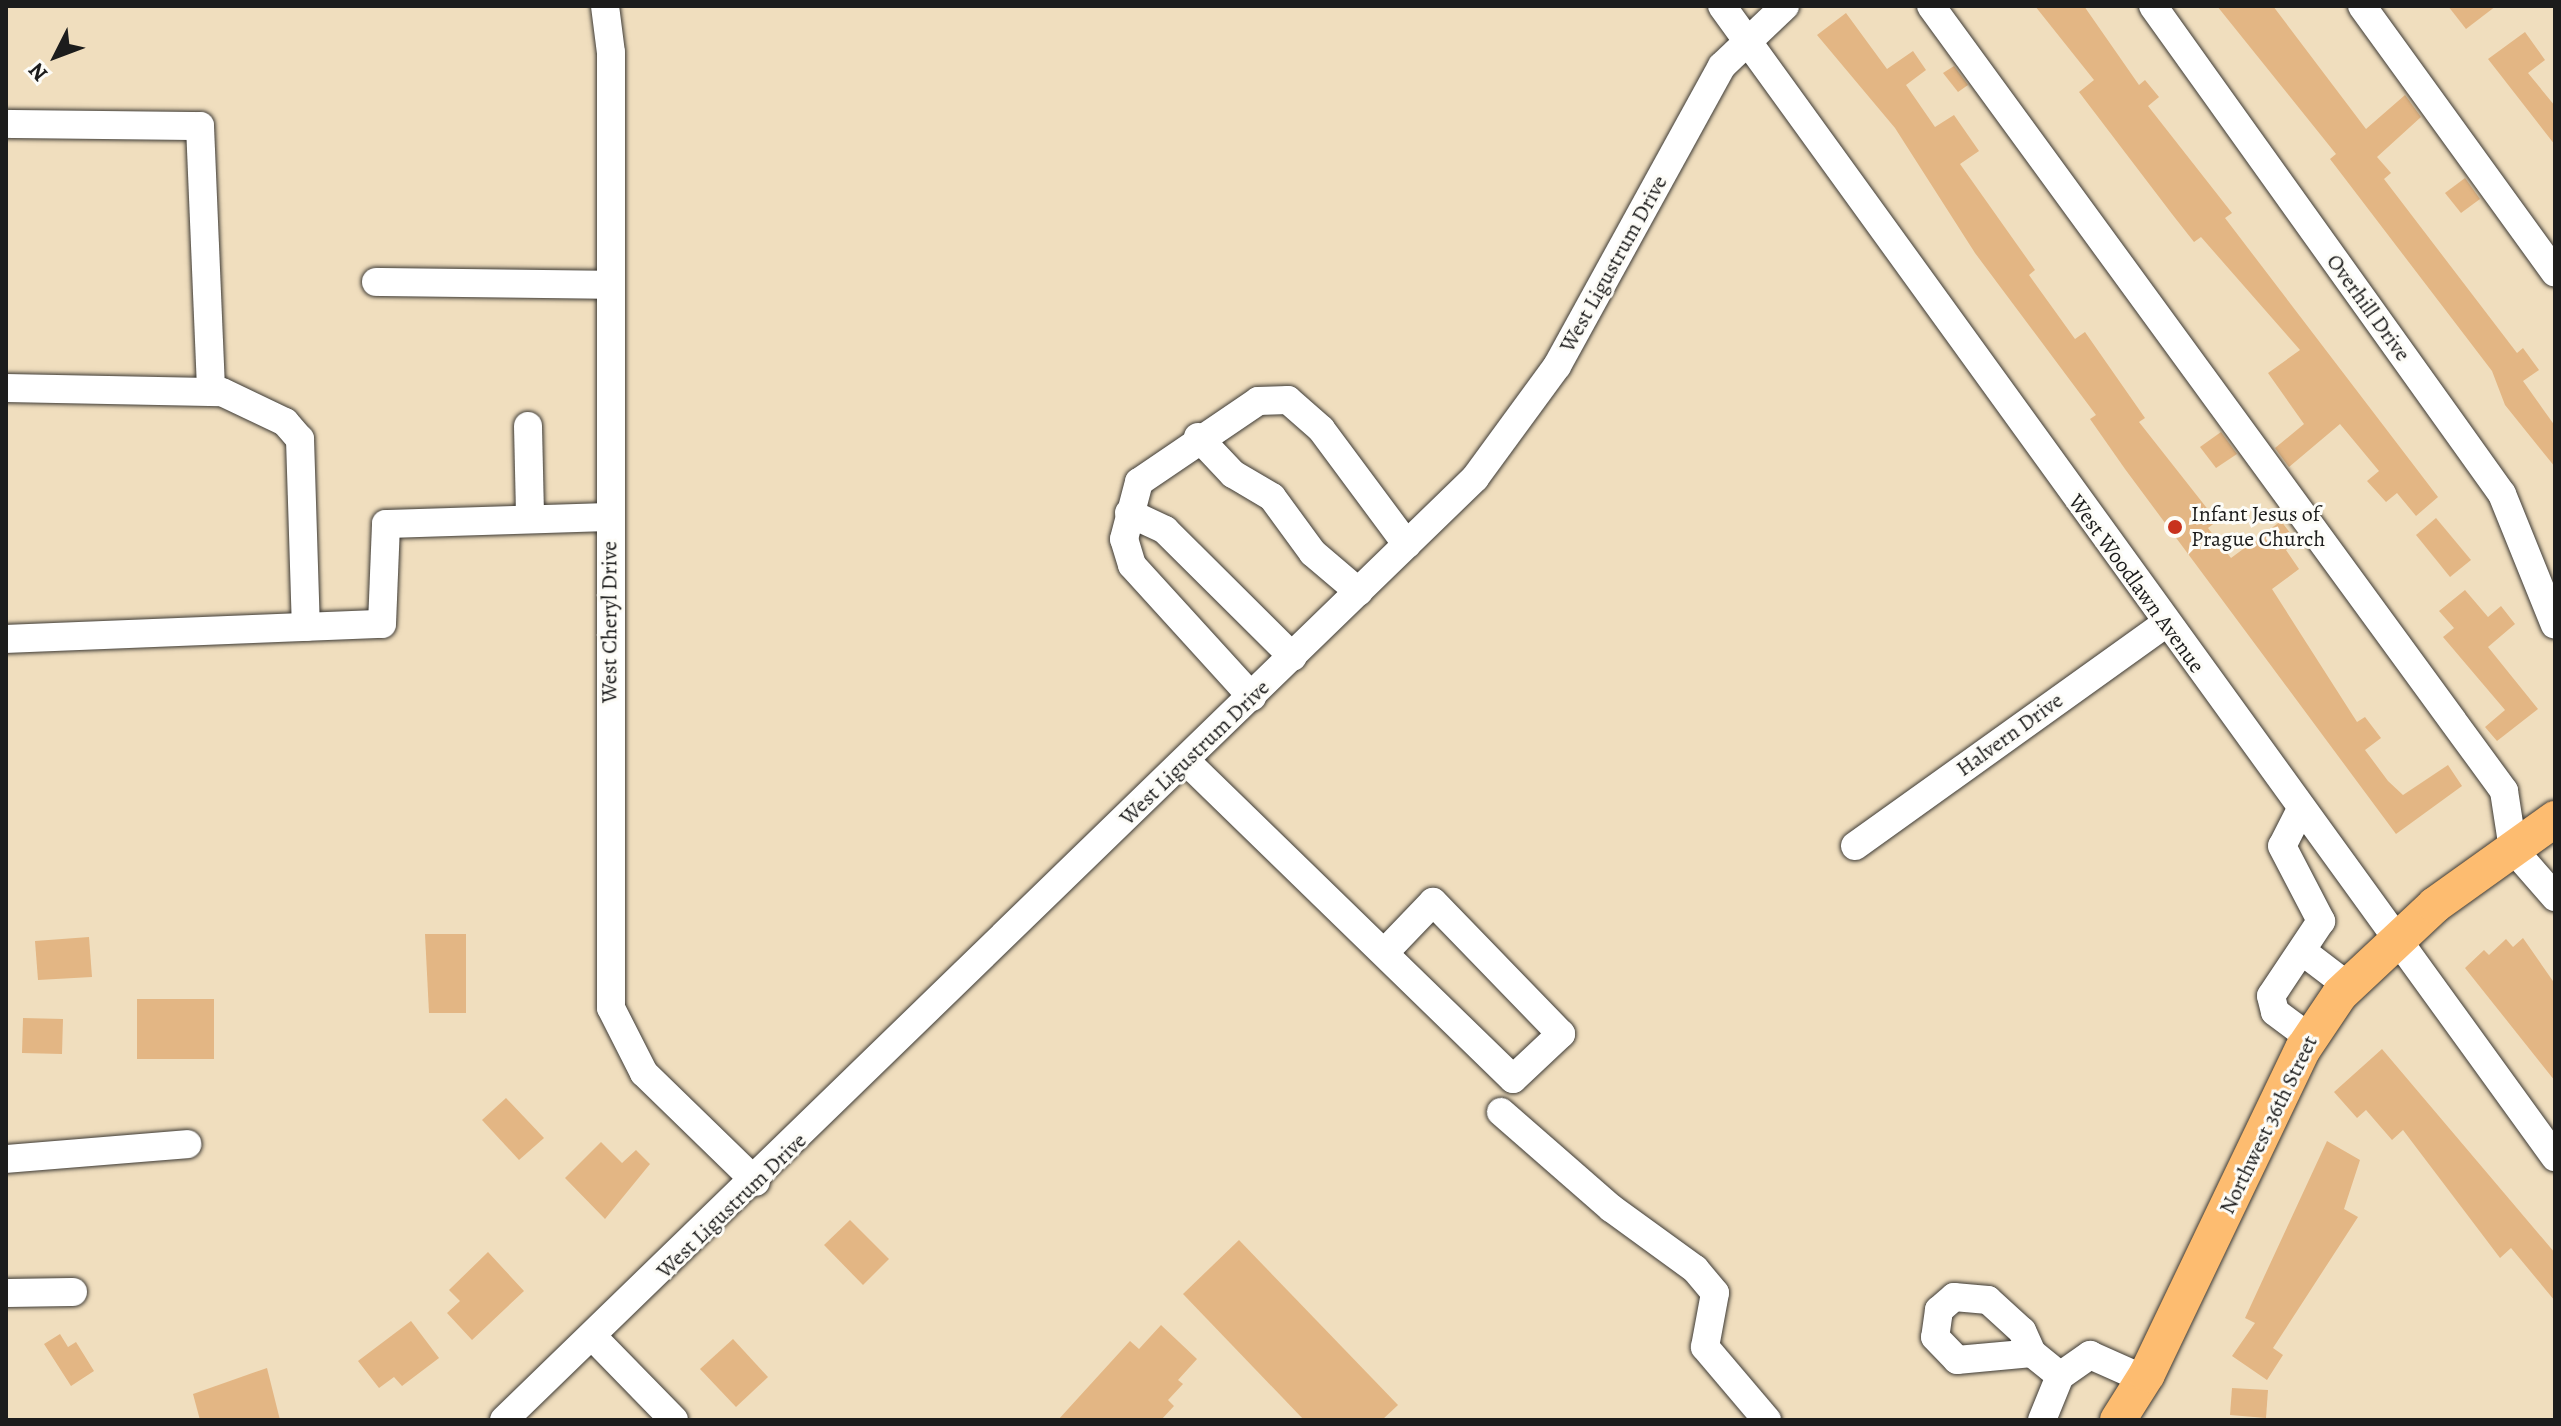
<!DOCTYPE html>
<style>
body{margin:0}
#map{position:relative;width:2561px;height:1426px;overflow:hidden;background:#f0debe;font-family:Alegreya,serif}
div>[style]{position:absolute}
.building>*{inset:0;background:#e3b684}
.roads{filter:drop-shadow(0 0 2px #3c3934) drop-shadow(0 0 2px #3c3934)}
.minor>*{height:28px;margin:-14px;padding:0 14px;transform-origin:14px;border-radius:14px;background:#fff}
.major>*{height:36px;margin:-18px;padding:0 18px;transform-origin:18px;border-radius:18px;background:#fdbc70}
.dots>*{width:22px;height:22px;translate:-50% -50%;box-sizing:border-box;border:4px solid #fdfcf7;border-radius:50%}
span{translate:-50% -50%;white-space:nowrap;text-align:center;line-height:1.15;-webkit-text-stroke:6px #fdfcf7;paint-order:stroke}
.street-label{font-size:22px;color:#1c1c1c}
.poi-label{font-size:22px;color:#1c1c1c}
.left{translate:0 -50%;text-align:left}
.frame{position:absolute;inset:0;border:8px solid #1c1c1c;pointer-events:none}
.north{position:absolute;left:16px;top:16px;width:80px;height:80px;-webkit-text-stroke:6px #fdfcf7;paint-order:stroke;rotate:228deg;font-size:22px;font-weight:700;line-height:32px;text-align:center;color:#1c1c1c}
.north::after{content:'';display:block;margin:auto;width:28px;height:36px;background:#1c1c1c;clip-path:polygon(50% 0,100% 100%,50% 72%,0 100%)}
</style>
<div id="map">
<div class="building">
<div style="clip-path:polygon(2035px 6px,2084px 6px,2139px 85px,2145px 80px,2159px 97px,2148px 106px,2232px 213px,2225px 218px,2438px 497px,2416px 516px,2397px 493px,2386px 502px,2367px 481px,2379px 471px,2340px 424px,2289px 467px,2275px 448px,2304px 424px,2268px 373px,2300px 350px,2201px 237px,2194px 242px,2172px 214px,2079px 92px,2094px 80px)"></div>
<div style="clip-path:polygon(2217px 6px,2273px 6px,2366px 129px,2405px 95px,2421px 117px,2377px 157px,2391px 173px,2384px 179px,2517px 353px,2523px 348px,2539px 370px,2523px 381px,2555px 426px,2555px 467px,2505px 405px,2492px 371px,2330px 159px,2336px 154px)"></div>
<div style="clip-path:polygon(2448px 6px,2496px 6px,2466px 29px)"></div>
<div style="clip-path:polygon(1846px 13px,1887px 69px,1913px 51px,1926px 70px,1906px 85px,1935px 127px,1954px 115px,1979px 151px,1960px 164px,2035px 270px,2029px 275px,2075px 339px,2085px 332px,2145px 418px,2139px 422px,2217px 521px,2208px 528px,2231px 558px,2281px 521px,2297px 542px,2286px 550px,2299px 569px,2272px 589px,2357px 722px,2365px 717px,2381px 738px,2365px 750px,2388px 781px,2403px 795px,2448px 765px,2462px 786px,2396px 834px,2125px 469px,2090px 419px,2096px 415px,1975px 253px,1895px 128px,1817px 35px)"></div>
<div style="clip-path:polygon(2525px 32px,2545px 60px,2528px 73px,2555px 106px,2555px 145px,2488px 59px)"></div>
<div style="clip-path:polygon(1954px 66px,1968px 85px,1958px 92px,1943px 73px)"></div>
<div style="clip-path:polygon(2465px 178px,2480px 199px,2461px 213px,2445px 193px)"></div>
<div style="clip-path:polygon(2221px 432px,2237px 454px,2216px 468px,2200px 447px)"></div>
<div style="clip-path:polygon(2436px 518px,2471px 560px,2450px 577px,2416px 535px)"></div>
<div style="clip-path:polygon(2465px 590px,2488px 617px,2501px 606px,2515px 624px,2488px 647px,2538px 709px,2497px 741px,2485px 727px,2505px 710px,2443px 637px,2454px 628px,2439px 611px)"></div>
<div style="clip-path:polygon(425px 934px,466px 934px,466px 1013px,429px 1013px)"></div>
<div style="clip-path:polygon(89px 937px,92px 977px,38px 980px,35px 941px)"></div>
<div style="clip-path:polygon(2523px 938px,2555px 984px,2555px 1081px,2465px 968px,2484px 950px,2489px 955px,2506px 939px,2513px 947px)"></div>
<div style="clip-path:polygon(137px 999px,214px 999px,214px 1059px,137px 1059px)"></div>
<div style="clip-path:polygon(23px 1018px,63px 1019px,62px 1054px,22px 1053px)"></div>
<div style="clip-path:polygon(2382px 1049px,2555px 1253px,2555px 1301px,2511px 1248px,2500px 1258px,2403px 1130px,2392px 1140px,2366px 1110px,2357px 1118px,2334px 1092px)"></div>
<div style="clip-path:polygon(506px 1098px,544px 1138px,519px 1160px,482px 1120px)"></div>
<div style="clip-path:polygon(2327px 1141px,2360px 1160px,2344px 1209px,2358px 1217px,2273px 1348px,2283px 1355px,2267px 1380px,2232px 1356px,2255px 1323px,2245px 1318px)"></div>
<div style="clip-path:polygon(601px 1142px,622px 1163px,636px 1150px,650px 1164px,605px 1219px,565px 1178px)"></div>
<div style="clip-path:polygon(850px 1220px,889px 1259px,863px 1285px,824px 1245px)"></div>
<div style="clip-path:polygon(1239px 1240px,1398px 1405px,1382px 1420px,1304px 1420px,1183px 1294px)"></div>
<div style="clip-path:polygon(488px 1252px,524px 1291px,472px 1340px,447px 1313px,460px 1301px,449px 1290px)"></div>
<div style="clip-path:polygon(411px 1321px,439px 1358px,402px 1386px,394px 1377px,379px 1388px,358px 1361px)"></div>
<div style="clip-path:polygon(1161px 1325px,1197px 1359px,1178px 1380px,1183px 1384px,1168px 1400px,1174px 1406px,1161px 1420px,1058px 1420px,1130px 1341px,1139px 1349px)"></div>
<div style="clip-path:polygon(60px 1334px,68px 1347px,76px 1342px,94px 1371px,71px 1386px,44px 1344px)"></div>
<div style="clip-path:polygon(733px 1339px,768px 1377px,736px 1407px,700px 1369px)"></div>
<div style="clip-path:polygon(267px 1368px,280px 1420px,200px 1420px,193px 1394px)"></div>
<div style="clip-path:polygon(2232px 1388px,2268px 1390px,2266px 1418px,2230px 1415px)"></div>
</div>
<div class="roads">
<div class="minor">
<div style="left:605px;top:6px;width:47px;rotate:82.7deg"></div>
<div style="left:611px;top:53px;width:955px;rotate:90deg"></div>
<div style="left:611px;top:1008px;width:73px;rotate:63.1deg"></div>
<div style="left:644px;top:1073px;width:156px;rotate:44.2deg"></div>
<div style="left:1722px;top:6px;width:1421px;rotate:54.11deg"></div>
<div style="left:1931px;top:6px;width:972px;rotate:53.87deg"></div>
<div style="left:2504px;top:791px;width:59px;rotate:81.2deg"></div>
<div style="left:2513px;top:849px;width:64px;rotate:48.8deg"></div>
<div style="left:2153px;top:6px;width:600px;rotate:54.43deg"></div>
<div style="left:2502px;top:494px;width:141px;rotate:68deg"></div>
<div style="left:2362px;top:6px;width:329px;rotate:54.1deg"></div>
<div style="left:6px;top:124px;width:194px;rotate:0.6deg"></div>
<div style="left:200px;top:126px;width:265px;rotate:87.6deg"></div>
<div style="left:376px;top:282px;width:234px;rotate:0.7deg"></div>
<div style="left:6px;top:388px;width:216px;rotate:1.1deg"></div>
<div style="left:222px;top:392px;width:70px;rotate:25.5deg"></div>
<div style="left:285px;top:422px;width:23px;rotate:49deg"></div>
<div style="left:300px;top:439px;width:188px;rotate:88.2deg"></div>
<div style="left:528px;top:426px;width:91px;rotate:88.7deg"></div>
<div style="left:1198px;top:437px;width:51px;rotate:46.6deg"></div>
<div style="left:1233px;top:474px;width:45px;rotate:30.5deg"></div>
<div style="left:1272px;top:497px;width:69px;rotate:53.8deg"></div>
<div style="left:1313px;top:553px;width:60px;rotate:40.3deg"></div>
<div style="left:1129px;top:513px;width:40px;rotate:25deg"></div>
<div style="left:1165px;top:530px;width:180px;rotate:44.8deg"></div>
<div style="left:6px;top:639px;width:376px;rotate:-2.3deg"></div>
<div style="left:382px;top:624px;width:100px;rotate:-87.7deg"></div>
<div style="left:386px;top:524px;width:224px;rotate:-1.8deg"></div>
<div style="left:1252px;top:697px;width:178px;rotate:-132.3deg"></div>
<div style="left:1132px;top:565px;width:27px;rotate:-107deg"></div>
<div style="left:1124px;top:539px;width:59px;rotate:-75.3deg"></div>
<div style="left:1139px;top:482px;width:144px;rotate:-34.2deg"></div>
<div style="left:1258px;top:401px;width:30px;rotate:-2deg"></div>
<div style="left:1288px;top:400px;width:44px;rotate:41.3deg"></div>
<div style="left:1321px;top:429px;width:144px;rotate:53.4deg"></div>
<div style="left:1186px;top:761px;width:456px;rotate:44.2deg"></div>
<div style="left:1513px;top:1079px;width:66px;rotate:-43.2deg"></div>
<div style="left:1561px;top:1034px;width:184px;rotate:-134.1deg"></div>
<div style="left:1433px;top:902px;width:69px;rotate:133.8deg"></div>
<div style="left:2300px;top:811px;width:39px;rotate:117deg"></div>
<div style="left:2282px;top:846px;width:85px;rotate:62.5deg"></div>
<div style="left:2321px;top:921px;width:90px;rotate:123.7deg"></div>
<div style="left:2271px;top:996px;width:16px;rotate:76deg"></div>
<div style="left:2275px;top:1012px;width:44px;rotate:36.6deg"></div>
<div style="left:1855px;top:846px;width:381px;rotate:-35.6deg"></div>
<div style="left:2302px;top:951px;width:58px;rotate:37.3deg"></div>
<div style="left:1501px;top:1112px;width:146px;rotate:41.1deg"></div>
<div style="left:1611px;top:1208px;width:104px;rotate:36deg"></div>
<div style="left:1695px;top:1269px;width:31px;rotate:50deg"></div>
<div style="left:1715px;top:1293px;width:55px;rotate:100.5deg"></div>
<div style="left:1705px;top:1347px;width:96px;rotate:49.7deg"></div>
<div style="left:6px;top:1159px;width:182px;rotate:-4.7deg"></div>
<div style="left:6px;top:1293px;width:67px;rotate:-0.9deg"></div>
<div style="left:595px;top:1339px;width:113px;rotate:45.7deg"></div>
<div style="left:2032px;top:1353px;width:24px;rotate:-114deg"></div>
<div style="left:2022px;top:1331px;width:46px;rotate:-137.6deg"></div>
<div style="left:1988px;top:1300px;width:34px;rotate:-175deg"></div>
<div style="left:1954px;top:1297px;width:20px;rotate:139deg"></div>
<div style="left:1939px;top:1310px;width:27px;rotate:98deg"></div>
<div style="left:1935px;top:1337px;width:32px;rotate:46deg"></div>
<div style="left:1957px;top:1360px;width:75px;rotate:-5.3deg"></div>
<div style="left:2032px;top:1353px;width:36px;rotate:39deg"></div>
<div style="left:504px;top:1420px;width:1353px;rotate:-44.13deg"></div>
<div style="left:1475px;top:478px;width:139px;rotate:-53.8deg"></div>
<div style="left:1557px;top:366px;width:342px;rotate:-61.2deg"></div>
<div style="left:1722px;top:66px;width:87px;rotate:-43.6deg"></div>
<div style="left:2042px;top:1420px;width:48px;rotate:-67.8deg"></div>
<div style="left:2060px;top:1376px;width:37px;rotate:-35deg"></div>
<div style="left:2090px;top:1355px;width:59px;rotate:24deg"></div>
</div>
<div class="major">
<div style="left:2118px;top:1420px;width:54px;rotate:-57.8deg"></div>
<div style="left:2147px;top:1374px;width:361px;rotate:-64.4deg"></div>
<div style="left:2303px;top:1049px;width:66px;rotate:-56.1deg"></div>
<div style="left:2340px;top:994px;width:130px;rotate:-43.1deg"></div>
<div style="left:2435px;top:905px;width:148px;rotate:-35.6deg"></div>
</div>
</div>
<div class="dots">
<div style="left:2175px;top:527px;background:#c8321e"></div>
</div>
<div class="street-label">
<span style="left:1614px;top:264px;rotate:-61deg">West Ligustrum Drive</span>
<span style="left:2368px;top:308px;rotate:54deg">Overhill Drive</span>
<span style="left:2136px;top:584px;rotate:54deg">West Woodlawn Avenue</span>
<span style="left:610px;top:622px;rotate:-90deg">West Cheryl Drive</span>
<span style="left:2010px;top:735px;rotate:-36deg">Halvern Drive</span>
<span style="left:1195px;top:753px;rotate:-44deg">West Ligustrum Drive</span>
<span style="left:2269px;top:1125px;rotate:-64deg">Northwest 36th Street</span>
<span style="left:732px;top:1206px;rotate:-44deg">West Ligustrum Drive</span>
</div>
<div class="poi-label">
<span class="left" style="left:2191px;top:527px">Infant Jesus of<br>Prague Church</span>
</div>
<div class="frame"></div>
<div class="north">N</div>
</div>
